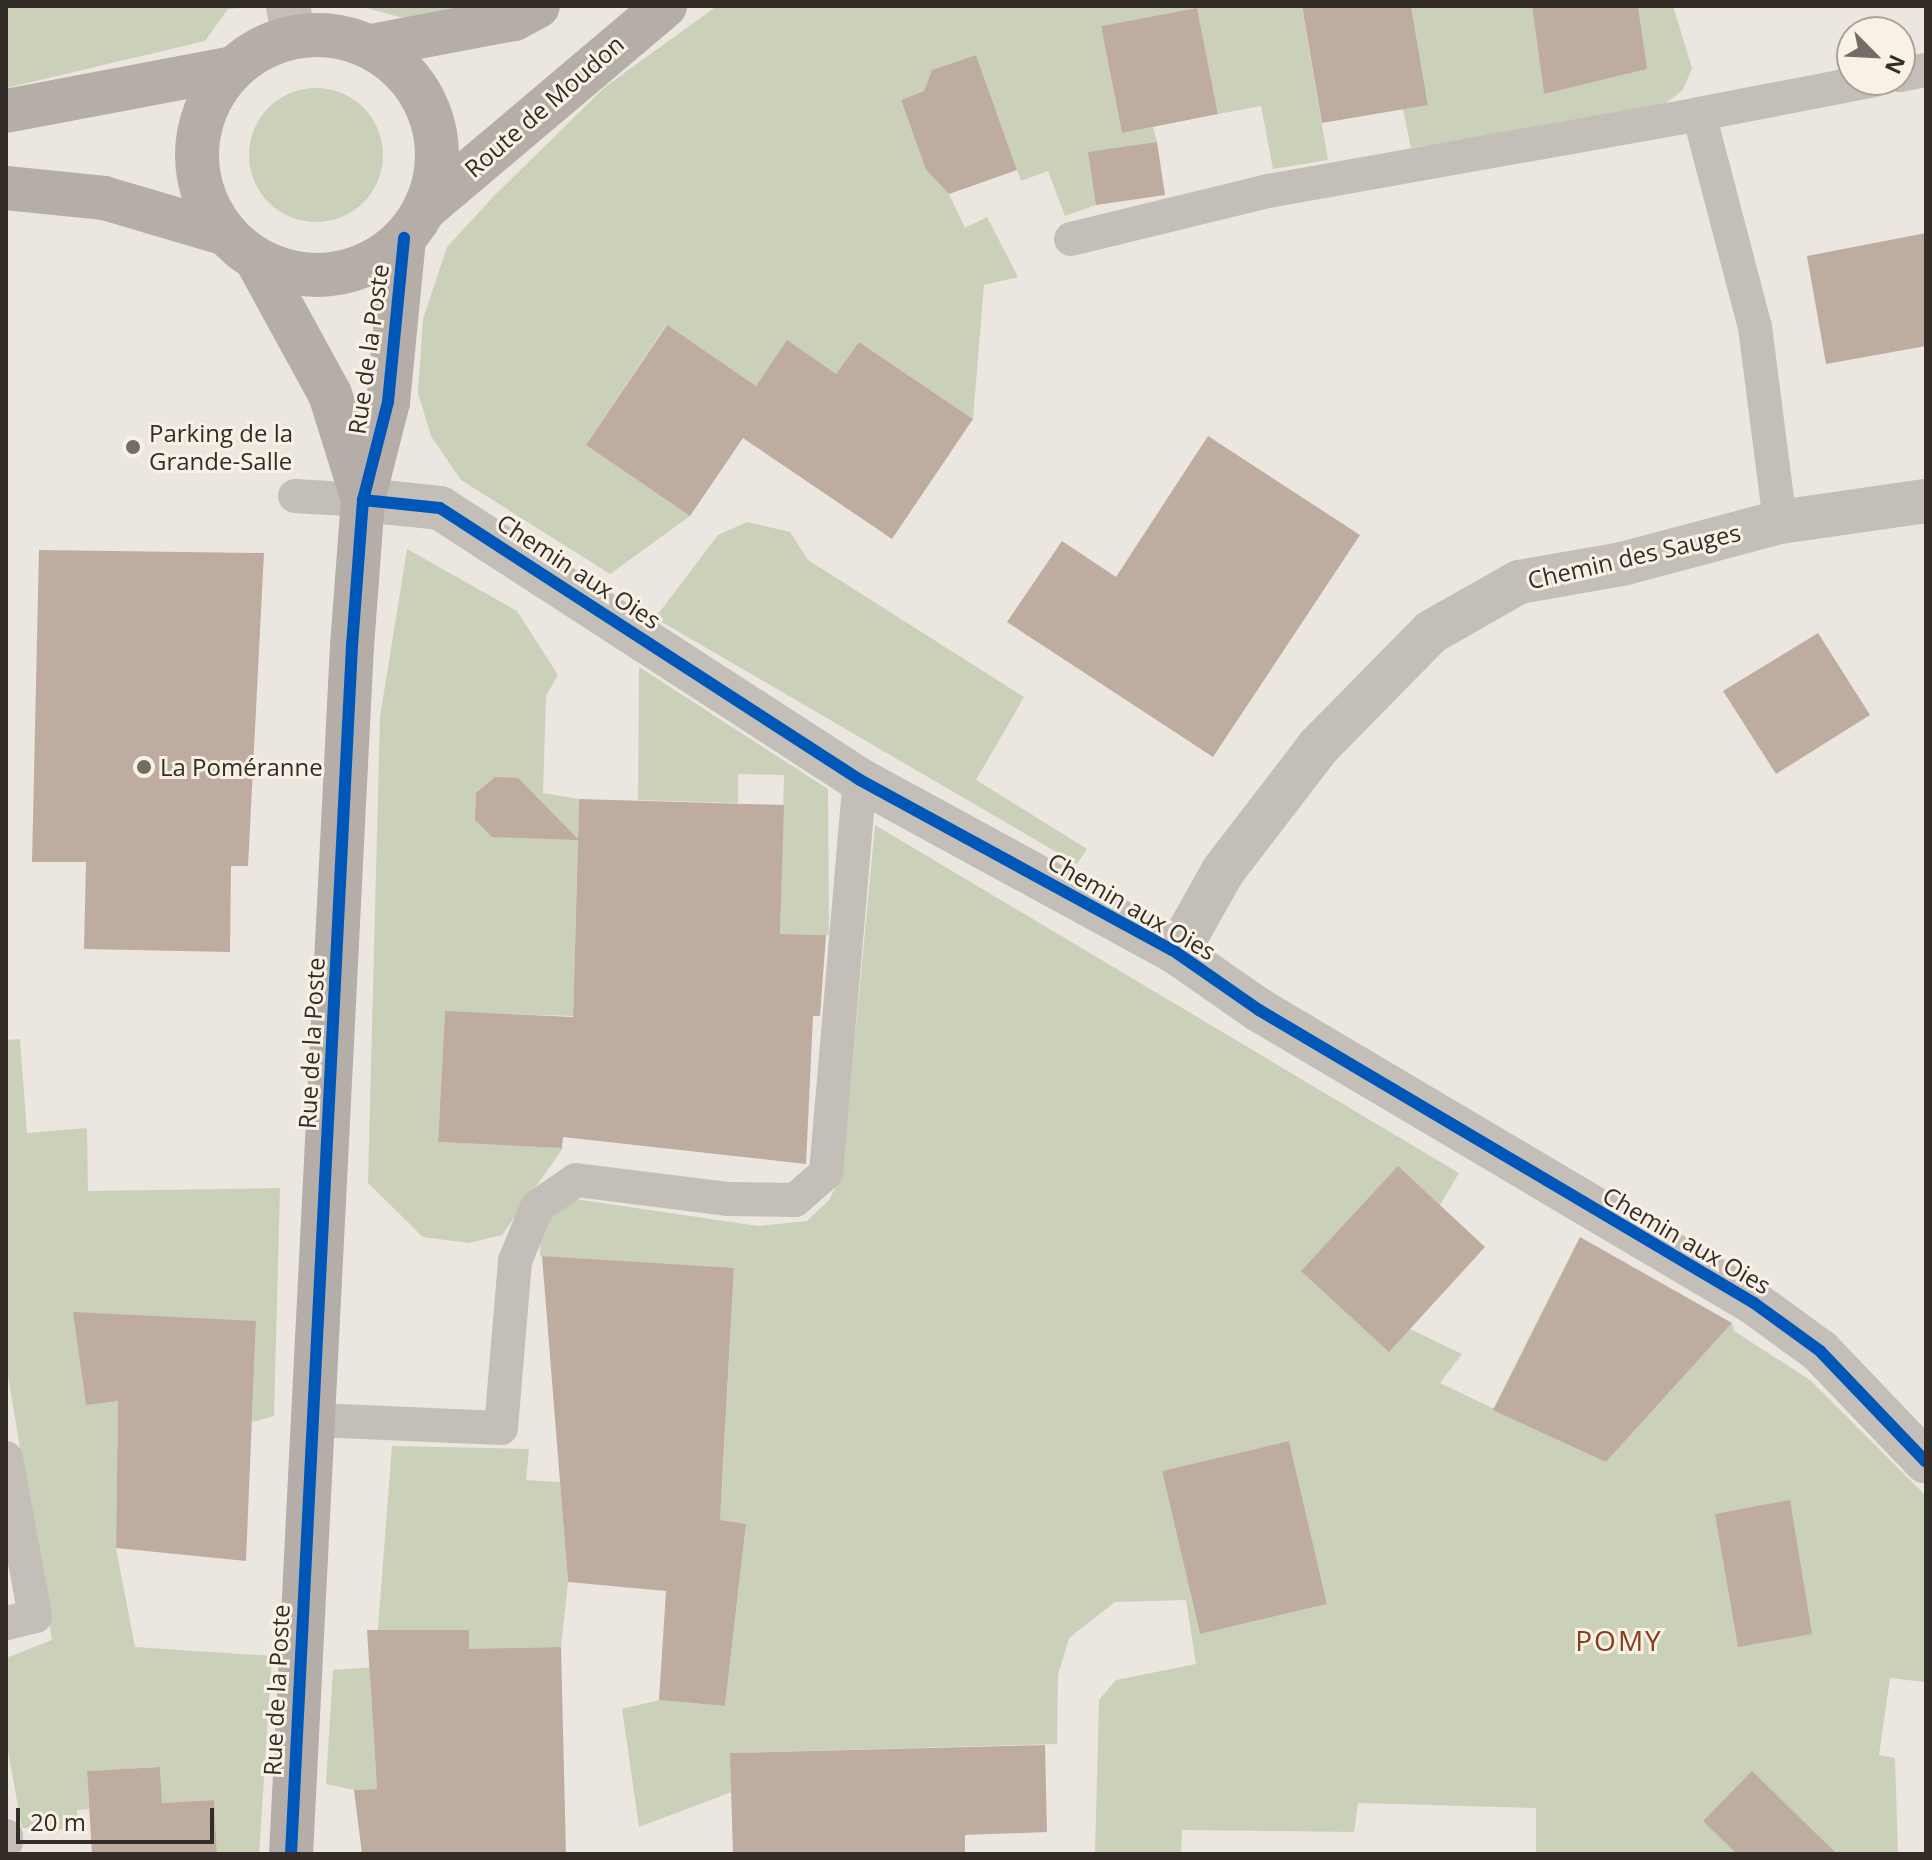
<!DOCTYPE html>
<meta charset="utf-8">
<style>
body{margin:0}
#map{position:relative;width:1932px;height:1860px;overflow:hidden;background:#ebe6df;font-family:"Open Sans",sans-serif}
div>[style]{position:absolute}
.green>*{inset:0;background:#cbd1b8}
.round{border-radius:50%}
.building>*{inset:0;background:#bfaca0}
.lane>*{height:34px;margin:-17px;padding:0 17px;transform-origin:17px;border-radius:17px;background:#c4beb8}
.street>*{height:44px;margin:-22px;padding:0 22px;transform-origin:22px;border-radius:22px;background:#c4beb8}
.secondary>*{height:44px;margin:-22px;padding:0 22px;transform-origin:22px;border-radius:22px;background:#b5aea8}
.secondary>.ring{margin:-22px;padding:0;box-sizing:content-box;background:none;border:44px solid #b5aea8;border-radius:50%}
.cycleway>*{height:12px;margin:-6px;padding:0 6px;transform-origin:6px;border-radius:6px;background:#0057b8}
.dots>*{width:22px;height:22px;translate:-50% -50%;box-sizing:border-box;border:4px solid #f9f1e5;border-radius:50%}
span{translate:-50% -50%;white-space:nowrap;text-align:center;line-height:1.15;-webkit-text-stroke:6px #f9f1e5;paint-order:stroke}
.street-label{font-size:24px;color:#342c26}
.poi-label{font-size:24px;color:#342c26}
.left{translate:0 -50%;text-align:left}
.quarter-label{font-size:28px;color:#833f1f;letter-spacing:2px}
.frame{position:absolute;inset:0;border:8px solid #342c26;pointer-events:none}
.north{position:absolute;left:1836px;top:16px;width:80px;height:80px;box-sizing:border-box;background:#f9f1e5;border:2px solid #aaa299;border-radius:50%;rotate:114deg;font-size:22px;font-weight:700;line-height:32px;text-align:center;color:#342c26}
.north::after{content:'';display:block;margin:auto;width:28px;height:36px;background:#746d67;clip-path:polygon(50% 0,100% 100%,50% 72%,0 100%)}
.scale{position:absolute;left:16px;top:1808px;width:198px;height:36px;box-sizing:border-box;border:4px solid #342c26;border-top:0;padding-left:10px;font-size:24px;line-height:28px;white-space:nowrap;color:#342c26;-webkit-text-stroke:6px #f9f1e5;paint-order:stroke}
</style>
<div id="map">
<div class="green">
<div style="clip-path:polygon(6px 6px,268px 6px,228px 9px,205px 41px,6px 88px)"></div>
<div style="clip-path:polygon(359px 6px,492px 6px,403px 18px)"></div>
<div style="clip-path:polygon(717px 6px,1308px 6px,1302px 8px,1328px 160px,1273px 169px,1261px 106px,1218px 114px,1197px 8px,1101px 26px,1122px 133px,1153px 127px,1157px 142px,1096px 205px,1065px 216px,1048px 171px,1021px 181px,976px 55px,933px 70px,924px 91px,901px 100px,926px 170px,949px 194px,965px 228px,987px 217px,1018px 277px,984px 285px,973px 419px,859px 342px,836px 374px,787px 341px,756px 386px,666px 325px,586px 445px,690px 516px,610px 574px,461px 480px,431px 436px,418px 393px,423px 319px,447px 247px,494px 196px,605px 87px)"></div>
<div style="clip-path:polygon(1411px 6px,1532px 6px,1544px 94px,1646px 69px,1638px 6px,1673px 6px,1692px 68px,1683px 90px,1658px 109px,1411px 148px,1403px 109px,1428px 104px)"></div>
<div class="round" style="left:249px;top:88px;width:134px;height:134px"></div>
<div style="clip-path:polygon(747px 522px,790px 532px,808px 560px,1024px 697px,976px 780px,1087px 849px,1077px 864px,655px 618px,718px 535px)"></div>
<div style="clip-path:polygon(407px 549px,517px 611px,558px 675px,546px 696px,543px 793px,579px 799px,573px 1016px,445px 1012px,438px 1142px,563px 1148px,502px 1235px,469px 1243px,423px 1237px,368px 1183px,380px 717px)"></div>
<div style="clip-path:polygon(639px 667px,828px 789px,829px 935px,780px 934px,784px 775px,738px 774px,738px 803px,638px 800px)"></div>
<div style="clip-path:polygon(evenodd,875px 825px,1459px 1173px,1440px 1205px,1398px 1167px,1410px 1329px,1462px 1354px,1440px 1383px,1606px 1462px,1732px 1323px,1734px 1331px,1810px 1380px,1926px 1496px,1924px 1682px,1890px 1678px,1879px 1755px,1895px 1758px,1898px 1854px,1536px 1854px,1536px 1808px,1358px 1803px,1354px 1832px,1182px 1830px,1181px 1854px,1095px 1854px,1099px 1700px,1116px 1680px,1196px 1664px,1186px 1600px,1115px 1602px,1069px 1638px,1058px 1675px,1057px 1744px,731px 1753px,732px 1792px,639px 1827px,622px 1709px,659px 1700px,725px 1706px,746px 1525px,702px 1517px,722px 1491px,734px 1269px,540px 1256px,541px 1213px,575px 1199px,758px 1226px,807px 1221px,829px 1200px,842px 1174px,875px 825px,1289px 1441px,1327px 1604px,1200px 1634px,1162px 1471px,1289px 1441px)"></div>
<div style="clip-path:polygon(20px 1039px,27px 1133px,87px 1128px,88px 1191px,280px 1188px,274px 1416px,252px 1422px,256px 1321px,118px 1411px,116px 1548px,135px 1647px,272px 1656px,259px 1854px,217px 1854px,214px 1800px,162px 1803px,160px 1767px,87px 1771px,89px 1809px,77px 1810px,78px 1830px,22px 1828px,6px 1741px,6px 1658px,52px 1640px,6px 1364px,6px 1040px)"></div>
<div style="clip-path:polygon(392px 1446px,529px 1449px,526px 1480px,560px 1482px,568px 1582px,561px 1647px,489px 1649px,490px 1679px,370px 1679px,377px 1789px,354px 1790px,326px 1784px,333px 1670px,375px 1667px)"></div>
</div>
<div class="building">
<div style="clip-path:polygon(1302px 6px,1411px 6px,1428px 105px,1322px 123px)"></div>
<div style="clip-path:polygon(1532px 6px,1638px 6px,1647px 69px,1544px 94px)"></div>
<div style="clip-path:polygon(1197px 8px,1218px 114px,1122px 133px,1101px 26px)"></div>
<div style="clip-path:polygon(976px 55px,1017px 170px,949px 194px,926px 170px,901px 100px,924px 91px,932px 70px)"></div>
<div style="clip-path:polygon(1157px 142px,1165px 195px,1096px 205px,1088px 152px)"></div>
<div style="clip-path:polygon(1926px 233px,1926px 346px,1826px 364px,1807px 256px)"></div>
<div style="clip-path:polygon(667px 325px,756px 386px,787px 340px,836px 374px,859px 342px,973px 419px,892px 539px,743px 438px,690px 516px,586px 445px)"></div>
<div style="clip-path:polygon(1208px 436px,1360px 535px,1213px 757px,1007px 622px,1062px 541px,1116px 577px)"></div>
<div style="clip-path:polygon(39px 550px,264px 553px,248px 866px,231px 866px,230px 952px,84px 949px,86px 862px,32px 862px)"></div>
<div style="clip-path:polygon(1818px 633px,1870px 715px,1776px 774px,1723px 691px)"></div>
<div style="clip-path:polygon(495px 777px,518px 778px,578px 839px,579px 799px,784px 805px,780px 934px,826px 935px,820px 1016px,813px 1016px,806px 1164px,563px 1137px,562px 1148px,438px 1142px,445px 1011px,573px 1017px,578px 840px,492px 837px,475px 820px,476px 793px)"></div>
<div style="clip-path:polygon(1398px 1166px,1485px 1247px,1389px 1352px,1301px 1271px)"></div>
<div style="clip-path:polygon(1580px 1237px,1732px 1323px,1606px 1462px,1493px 1410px)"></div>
<div style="clip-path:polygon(542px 1256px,734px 1268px,720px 1520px,746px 1524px,725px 1706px,659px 1700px,666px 1591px,568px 1582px)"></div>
<div style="clip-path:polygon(73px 1312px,256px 1321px,246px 1561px,116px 1548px,118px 1401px,86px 1405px)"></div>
<div style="clip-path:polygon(1289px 1441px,1327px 1604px,1200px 1634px,1162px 1471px)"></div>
<div style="clip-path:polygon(1790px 1500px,1812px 1634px,1738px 1647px,1715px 1514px)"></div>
<div style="clip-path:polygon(367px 1630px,469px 1630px,469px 1649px,561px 1647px,566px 1854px,362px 1854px,354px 1790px,377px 1789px)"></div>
<div style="clip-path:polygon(1045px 1745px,1047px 1832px,965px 1835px,965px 1854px,733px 1854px,730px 1753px)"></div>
<div style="clip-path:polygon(160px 1767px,162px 1803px,214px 1800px,217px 1854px,92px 1854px,87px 1771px)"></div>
<div style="clip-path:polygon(1752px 1771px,1837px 1854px,1737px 1854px,1703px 1821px)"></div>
</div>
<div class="lane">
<div style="left:1900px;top:75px;width:26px;rotate:-11deg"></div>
<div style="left:1699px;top:114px;width:179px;rotate:-10.9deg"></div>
<div style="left:1071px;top:239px;width:203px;rotate:-13.7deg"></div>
<div style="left:1268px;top:191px;width:438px;rotate:-10.1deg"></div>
<div style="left:1699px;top:114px;width:220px;rotate:75.3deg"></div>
<div style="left:1755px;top:327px;width:197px;rotate:82.7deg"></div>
<div style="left:295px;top:496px;width:68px;rotate:3.4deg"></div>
<div style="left:316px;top:1420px;width:185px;rotate:2.5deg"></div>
<div style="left:501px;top:1428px;width:168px;rotate:-85.2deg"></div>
<div style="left:515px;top:1261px;width:58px;rotate:-67.8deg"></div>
<div style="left:537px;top:1207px;width:47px;rotate:-34.7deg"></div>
<div style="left:576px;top:1180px;width:154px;rotate:7.1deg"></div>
<div style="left:729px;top:1199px;width:66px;rotate:0.9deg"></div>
<div style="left:795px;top:1200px;width:41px;rotate:-41.1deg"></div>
<div style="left:826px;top:1173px;width:394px;rotate:-85.1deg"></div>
<div style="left:6px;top:1458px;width:161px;rotate:79.6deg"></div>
<div style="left:35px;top:1616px;width:30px;rotate:166deg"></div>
<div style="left:6px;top:1836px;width:6px;rotate:90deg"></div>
</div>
<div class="street">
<div style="left:288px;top:6px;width:31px;rotate:79deg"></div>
<div style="left:363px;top:500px;width:77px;rotate:5.9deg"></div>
<div style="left:440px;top:508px;width:500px;rotate:32.93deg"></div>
<div style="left:860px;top:780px;width:361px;rotate:28.6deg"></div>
<div style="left:1177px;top:953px;width:100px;rotate:34.8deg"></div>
<div style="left:1259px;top:1010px;width:575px;rotate:30.62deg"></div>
<div style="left:1754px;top:1303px;width:82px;rotate:36deg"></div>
<div style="left:1820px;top:1351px;width:153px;rotate:46.3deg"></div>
<div style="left:1177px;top:953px;width:94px;rotate:-60.7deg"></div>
<div style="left:1223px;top:871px;width:156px;rotate:-52.5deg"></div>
<div style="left:1318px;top:747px;width:161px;rotate:-45.5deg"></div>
<div style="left:1431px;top:632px;width:101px;rotate:-29.6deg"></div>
<div style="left:1519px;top:582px;width:105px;rotate:-9.9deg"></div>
<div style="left:1622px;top:564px;width:163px;rotate:-14.9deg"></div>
<div style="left:1780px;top:522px;width:148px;rotate:-8.2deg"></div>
</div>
<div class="secondary">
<div class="ring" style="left:197px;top:35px;width:196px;height:196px"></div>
<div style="left:371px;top:46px;width:146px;rotate:-10.7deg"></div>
<div style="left:514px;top:19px;width:27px;rotate:-28deg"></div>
<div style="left:6px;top:111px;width:232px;rotate:-10.7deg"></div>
<div style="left:6px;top:188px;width:99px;rotate:5.8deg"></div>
<div style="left:104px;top:198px;width:127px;rotate:16.4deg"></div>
<div style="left:426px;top:208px;width:313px;rotate:-40.2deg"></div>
<div style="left:256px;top:259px;width:154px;rotate:61.3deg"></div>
<div style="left:330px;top:394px;width:111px;rotate:72.7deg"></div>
<div style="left:291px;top:1854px;width:1210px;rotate:-87.11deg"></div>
<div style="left:352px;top:646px;width:146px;rotate:-85.7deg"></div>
<div style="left:363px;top:500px;width:101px;rotate:-75.7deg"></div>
<div style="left:388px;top:402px;width:165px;rotate:-84.4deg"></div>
</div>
<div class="cycleway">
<div style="left:363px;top:500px;width:77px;rotate:5.9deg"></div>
<div style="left:440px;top:508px;width:500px;rotate:32.93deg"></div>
<div style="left:860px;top:780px;width:361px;rotate:28.6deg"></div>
<div style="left:1177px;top:953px;width:100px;rotate:34.8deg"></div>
<div style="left:1259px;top:1010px;width:575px;rotate:30.62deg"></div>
<div style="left:1754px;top:1303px;width:82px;rotate:36deg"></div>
<div style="left:1820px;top:1351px;width:153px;rotate:46.3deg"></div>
<div style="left:291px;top:1854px;width:1210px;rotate:-87.11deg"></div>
<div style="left:352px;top:646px;width:146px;rotate:-85.7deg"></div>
<div style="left:363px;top:500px;width:101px;rotate:-75.7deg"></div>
<div style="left:388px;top:402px;width:165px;rotate:-84.4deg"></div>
</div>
<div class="dots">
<div style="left:133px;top:447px;background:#746d67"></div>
<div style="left:144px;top:767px;background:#746d67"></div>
</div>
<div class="street-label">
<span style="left:544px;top:106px;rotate:-41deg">Route de Moudon</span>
<span style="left:368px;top:349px;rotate:-82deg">Rue de la Poste</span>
<span style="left:1634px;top:556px;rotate:-13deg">Chemin des Sauges</span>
<span style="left:579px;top:571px;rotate:33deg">Chemin aux Oies</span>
<span style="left:1132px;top:906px;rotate:30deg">Chemin aux Oies</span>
<span style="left:311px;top:1043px;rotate:-87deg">Rue de la Poste</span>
<span style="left:1687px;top:1240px;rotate:30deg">Chemin aux Oies</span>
<span style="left:276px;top:1690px;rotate:-87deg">Rue de la Poste</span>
</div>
<div class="poi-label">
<span class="left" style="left:149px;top:447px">Parking de la<br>Grande-Salle</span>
<span class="left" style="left:160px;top:767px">La Poméranne</span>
</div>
<div class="quarter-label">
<span style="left:1619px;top:1640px">POMY</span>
</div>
<div class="frame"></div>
<div class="north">N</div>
<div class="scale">20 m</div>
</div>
